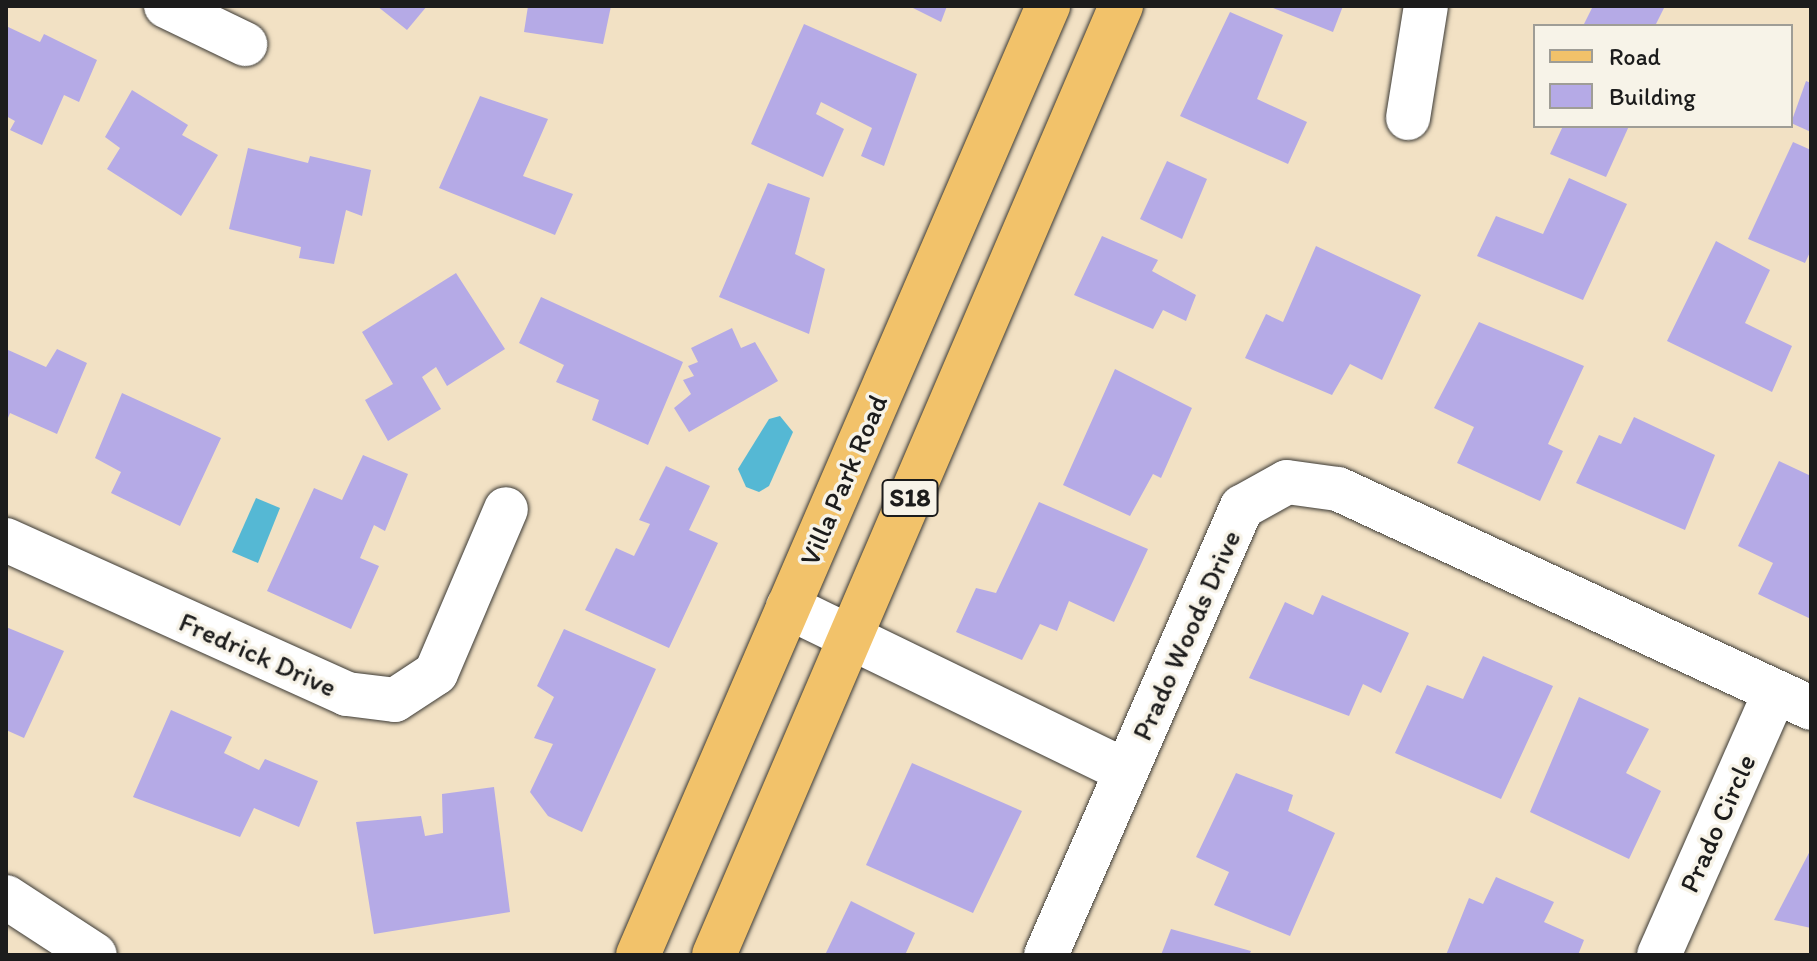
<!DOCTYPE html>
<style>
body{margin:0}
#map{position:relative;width:1817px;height:961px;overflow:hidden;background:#f2e1c4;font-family:Itim,sans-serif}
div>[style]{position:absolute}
.water>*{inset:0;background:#55b8d4}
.building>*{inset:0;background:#b5aae6}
.roads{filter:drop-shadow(0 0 2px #3c3a35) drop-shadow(0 0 2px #3c3a35)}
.minor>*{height:44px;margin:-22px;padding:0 22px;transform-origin:22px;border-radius:22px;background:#fff}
.major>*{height:44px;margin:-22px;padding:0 22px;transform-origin:22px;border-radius:22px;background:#f2c26a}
span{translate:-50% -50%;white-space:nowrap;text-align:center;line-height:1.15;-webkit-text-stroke:7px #f7f3e8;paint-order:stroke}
.shield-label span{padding:2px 6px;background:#f7f3e8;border:2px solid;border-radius:6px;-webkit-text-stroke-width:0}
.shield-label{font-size:26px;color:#1c1c1c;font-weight:700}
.street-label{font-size:28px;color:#1c1c1c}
.frame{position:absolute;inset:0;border:8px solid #1c1c1c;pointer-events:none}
.legend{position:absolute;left:1533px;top:24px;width:260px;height:104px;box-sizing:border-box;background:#f7f3e8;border:2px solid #9f9d96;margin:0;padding:10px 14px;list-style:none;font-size:24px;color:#1c1c1c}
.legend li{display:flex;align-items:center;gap:16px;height:40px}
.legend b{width:40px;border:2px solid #9f9d96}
</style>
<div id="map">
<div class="water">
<div style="clip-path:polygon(780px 416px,793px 432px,769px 486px,759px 492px,746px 487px,738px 469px,769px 419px)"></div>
<div style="clip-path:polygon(256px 498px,280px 508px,258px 563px,232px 552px)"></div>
</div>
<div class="building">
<div style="clip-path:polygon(377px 6px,427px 6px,407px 30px)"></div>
<div style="clip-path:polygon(528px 6px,611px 6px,603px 44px,524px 32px)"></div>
<div style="clip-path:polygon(909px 6px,947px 6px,941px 22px)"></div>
<div style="clip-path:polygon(1268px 6px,1343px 6px,1333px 32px)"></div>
<div style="clip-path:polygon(1593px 6px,1665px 6px,1655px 26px,1583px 26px)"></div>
<div style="clip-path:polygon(1230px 12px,1283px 35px,1257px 99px,1307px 122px,1288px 164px,1180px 116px)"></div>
<div style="clip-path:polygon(804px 24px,917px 74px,884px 166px,861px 156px,872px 128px,821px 102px,816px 114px,844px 129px,823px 177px,751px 144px)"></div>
<div style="clip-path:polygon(6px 26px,40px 42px,44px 34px,97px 60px,79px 102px,64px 95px,42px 145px,10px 130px,15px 121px,6px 116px)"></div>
<div style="clip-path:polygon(1806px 81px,1811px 83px,1811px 132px,1791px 123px)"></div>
<div style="clip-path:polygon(132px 90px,188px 125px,182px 135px,218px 155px,181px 216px,107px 169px,120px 148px,105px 137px)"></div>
<div style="clip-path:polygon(480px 96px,548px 119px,523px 176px,573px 194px,555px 235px,439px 188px)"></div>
<div style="clip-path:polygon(1563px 126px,1629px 126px,1606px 177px,1550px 154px)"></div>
<div style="clip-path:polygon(1793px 142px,1811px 150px,1811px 250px,1805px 263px,1748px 239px)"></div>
<div style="clip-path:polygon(248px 148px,308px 163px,310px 156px,371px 170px,362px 216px,346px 210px,334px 264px,299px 258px,301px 247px,229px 229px)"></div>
<div style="clip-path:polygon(1167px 161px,1207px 179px,1182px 239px,1140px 219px)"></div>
<div style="clip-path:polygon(1569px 178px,1627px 204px,1583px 300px,1477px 256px,1496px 216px,1543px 234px)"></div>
<div style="clip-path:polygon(768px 183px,810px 198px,795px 254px,825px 269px,809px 334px,719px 297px)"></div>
<div style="clip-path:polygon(1102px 236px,1158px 260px,1152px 271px,1196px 295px,1186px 321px,1163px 310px,1153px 329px,1074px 295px)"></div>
<div style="clip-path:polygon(1716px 241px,1770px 270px,1745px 323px,1792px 346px,1772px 392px,1667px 341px)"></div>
<div style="clip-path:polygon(1316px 246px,1421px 295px,1382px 380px,1350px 364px,1332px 395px,1245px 358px,1266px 314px,1283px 322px)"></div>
<div style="clip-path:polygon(456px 273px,505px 349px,447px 386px,436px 367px,422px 377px,441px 409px,388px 441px,365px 400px,393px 384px,362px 332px)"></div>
<div style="clip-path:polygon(541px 297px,683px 362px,648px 445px,592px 420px,599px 400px,556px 382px,564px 365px,519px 343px)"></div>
<div style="clip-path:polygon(1479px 322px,1584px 366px,1548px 444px,1563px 451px,1540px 501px,1457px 463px,1474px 427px,1434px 408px)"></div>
<div style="clip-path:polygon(732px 328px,741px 348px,755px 342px,778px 381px,689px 432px,674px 408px,691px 394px,683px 380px,694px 376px,688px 366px,698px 362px,691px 348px)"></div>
<div style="clip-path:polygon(6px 349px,46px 367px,57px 349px,87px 363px,57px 434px,10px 413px,6px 423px)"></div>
<div style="clip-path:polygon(1115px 369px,1192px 408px,1161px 478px,1153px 474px,1130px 516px,1063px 485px)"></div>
<div style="clip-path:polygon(122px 393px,221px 438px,180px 526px,111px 493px,121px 472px,95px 458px)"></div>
<div style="clip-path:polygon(1634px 417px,1715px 455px,1685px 530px,1576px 483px,1599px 435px,1621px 444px)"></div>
<div style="clip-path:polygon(363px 455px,408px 474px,385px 531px,374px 525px,360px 558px,379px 566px,351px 629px,267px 591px,314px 488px,342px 500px)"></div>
<div style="clip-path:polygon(1779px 461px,1811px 476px,1811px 619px,1758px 594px,1773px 563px,1738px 546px)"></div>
<div style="clip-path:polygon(666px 466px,710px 486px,689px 530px,718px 543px,669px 648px,585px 610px,616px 548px,634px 556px,650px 524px,639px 520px)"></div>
<div style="clip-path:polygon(1039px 502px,1148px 549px,1114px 622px,1069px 601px,1057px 631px,1040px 624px,1022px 660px,956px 632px,976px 588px,996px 593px)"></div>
<div style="clip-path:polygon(1322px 595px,1409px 633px,1381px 693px,1363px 684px,1349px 716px,1249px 678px,1285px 602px,1313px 615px)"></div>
<div style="clip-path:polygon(6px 627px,64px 651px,24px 738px,6px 730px)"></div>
<div style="clip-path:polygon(564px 629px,656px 669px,582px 832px,548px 816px,530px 792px,553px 744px,534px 738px,554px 697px,537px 686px)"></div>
<div style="clip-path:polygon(1483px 656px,1553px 686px,1501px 799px,1395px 753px,1427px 685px,1463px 699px)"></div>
<div style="clip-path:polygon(1579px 697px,1649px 729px,1626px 773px,1661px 791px,1629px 859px,1530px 812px)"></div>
<div style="clip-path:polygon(171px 710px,232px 737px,224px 753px,259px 770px,265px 759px,318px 781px,299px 827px,254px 808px,240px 837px,133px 797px)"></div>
<div style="clip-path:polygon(912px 763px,1022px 811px,973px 913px,866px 865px)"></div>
<div style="clip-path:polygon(1236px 773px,1293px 795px,1288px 811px,1335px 833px,1290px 936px,1214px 905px,1229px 872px,1196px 857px)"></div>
<div style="clip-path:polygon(494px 787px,510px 912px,374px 934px,356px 822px,421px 816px,425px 836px,443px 833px,442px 794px)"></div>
<div style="clip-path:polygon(1811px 849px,1811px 928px,1774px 920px)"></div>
<div style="clip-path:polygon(1496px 877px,1554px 902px,1544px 922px,1584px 940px,1578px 955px,1446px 955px,1469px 898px,1483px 904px)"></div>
<div style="clip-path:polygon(851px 901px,915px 933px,905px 955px,825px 955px)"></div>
<div style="clip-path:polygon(1171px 929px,1251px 951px,1249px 955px,1161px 955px)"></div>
</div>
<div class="roads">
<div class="minor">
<div style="left:166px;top:6px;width:88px;rotate:25.7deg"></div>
<div style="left:1408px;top:118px;width:113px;rotate:-80.9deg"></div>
<div style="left:6px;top:540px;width:374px;rotate:24.3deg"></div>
<div style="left:347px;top:694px;width:48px;rotate:7.1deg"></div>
<div style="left:395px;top:700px;width:49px;rotate:-33.4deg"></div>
<div style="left:436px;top:673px;width:178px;rotate:-66.9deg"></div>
<div style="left:788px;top:607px;width:375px;rotate:25.9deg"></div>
<div style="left:6px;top:897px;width:106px;rotate:33.1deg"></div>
<div style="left:1046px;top:955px;width:489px;rotate:-66.4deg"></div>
<div style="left:1242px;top:507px;width:51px;rotate:-29.1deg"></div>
<div style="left:1287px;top:482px;width:51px;rotate:7.8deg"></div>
<div style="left:1338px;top:489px;width:521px;rotate:24.84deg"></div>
<div style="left:1659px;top:955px;width:287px;rotate:-66.2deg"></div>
</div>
<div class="major">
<div style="left:638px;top:955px;width:1034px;rotate:-66.63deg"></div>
<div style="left:714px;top:955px;width:1033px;rotate:-66.79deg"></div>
</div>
</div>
<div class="shield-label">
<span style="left:910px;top:498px">S18</span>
</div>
<div class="street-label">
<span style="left:843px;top:480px;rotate:-67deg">Villa Park Road</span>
<span style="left:1186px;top:635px;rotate:-66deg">Prado Woods Drive</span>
<span style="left:258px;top:654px;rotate:24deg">Fredrick Drive</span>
<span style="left:1717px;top:823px;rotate:-66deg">Prado Circle</span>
</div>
<div class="frame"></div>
<ul class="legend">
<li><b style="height:10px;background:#f2c26a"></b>Road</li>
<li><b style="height:22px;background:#b5aae6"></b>Building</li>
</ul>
</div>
